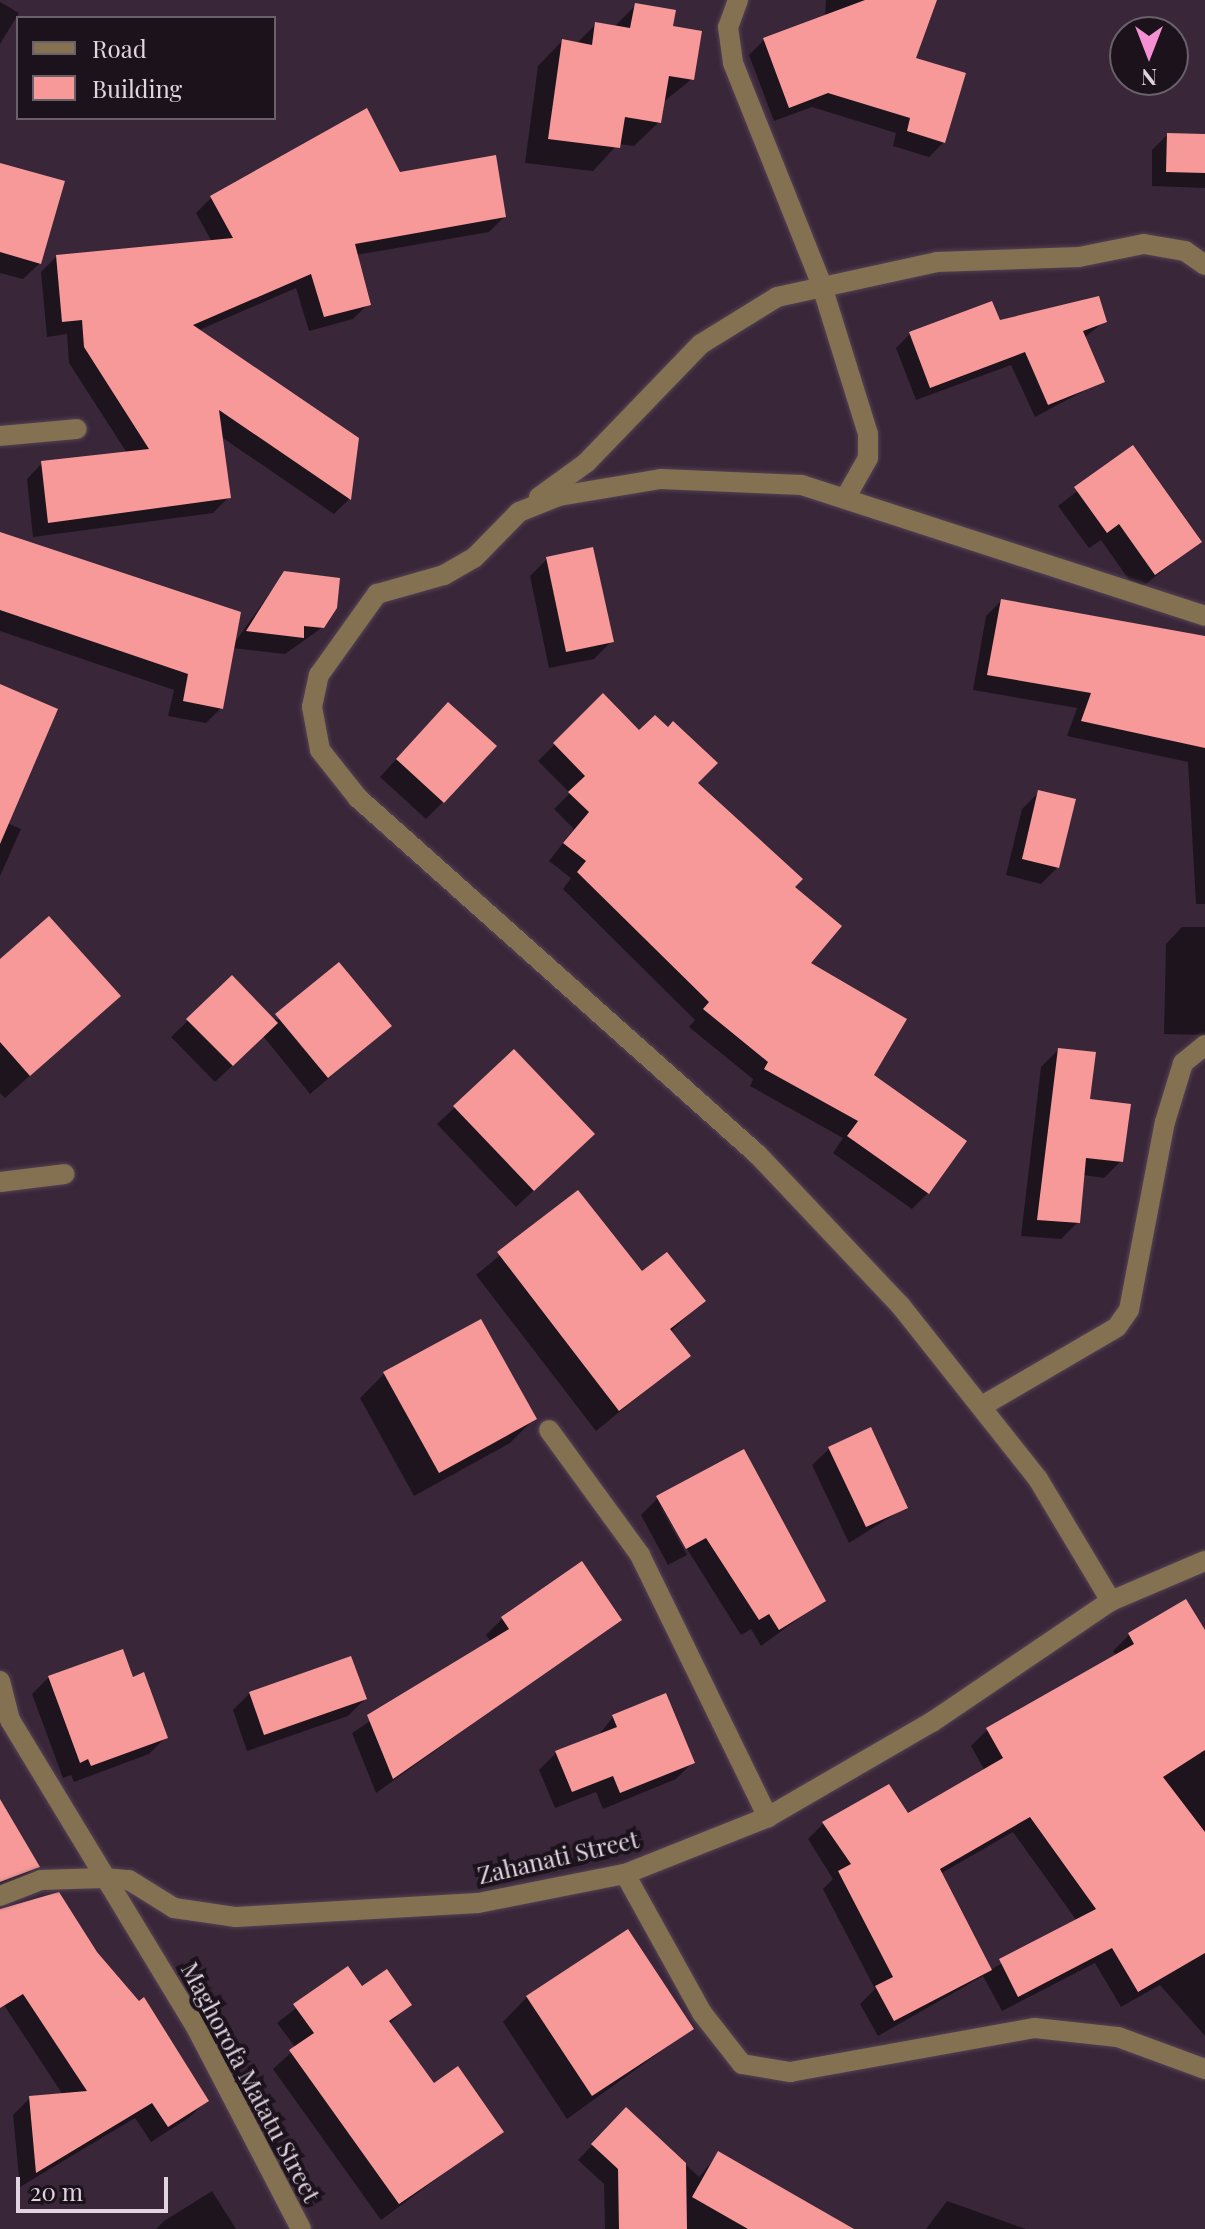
<!DOCTYPE html>
<style>
body{margin:0}
#map{position:relative;width:1205px;height:2229px;overflow:hidden;background:#392639;font-family:"Playfair Display",serif}
div>[style]{position:absolute}
.shadow>*{inset:0;background:#0007}
.building>*{inset:0;background:#f79998}
.roads{filter:drop-shadow(0 0 2px #544254) drop-shadow(0 0 2px #544254)}
.minor>*{height:20px;margin:-10px;padding:0 10px;transform-origin:10px;border-radius:10px;background:#847151}
span{translate:-50% -50%;white-space:nowrap;text-align:center;line-height:1.15;-webkit-text-stroke:8px #1b121b;paint-order:stroke}
.street-label{font-size:24px;color:#e1d4e0}
.legend{position:absolute;left:16px;top:16px;width:260px;height:104px;box-sizing:border-box;background:#1b121b;border:2px solid #6a606a;margin:0;padding:10px 14px;list-style:none;font-size:24px;color:#e1d4e0}
.legend li{display:flex;align-items:center;gap:16px;height:40px}
.legend b{width:40px;border:2px solid #6a606a}
.north{position:absolute;left:1109px;top:16px;width:80px;height:80px;box-sizing:border-box;background:#1b121b;border:2px solid #6a606a;border-radius:50%;rotate:180deg;font-size:22px;font-weight:700;line-height:32px;text-align:center;color:#e1d4e0}
.north::after{content:'';display:block;margin:auto;width:28px;height:36px;background:#f591d2;clip-path:polygon(50% 0,100% 100%,50% 72%,0 100%)}
.scale{position:absolute;left:16px;top:2177px;width:152px;height:36px;box-sizing:border-box;border:4px solid #e1d4e0;border-top:0;padding-left:10px;font-size:24px;line-height:28px;white-space:nowrap;color:#e1d4e0;-webkit-text-stroke:6px #1b121b;paint-order:stroke}
</style>
<div id="map">
<div class="shadow">
<div style="clip-path:polygon(826px 0,935px 0,913px 59px,944px 142px,929px 157px,893px 146px,896px 133px,812px 107px,774px 121px,749px 55px,764px 40px,825px 17px)"></div>
<div style="clip-path:polygon(0 2px,19px 13px,0 44px)"></div>
<div style="clip-path:polygon(636px 5px,671px 28px,692px 79px,662px 103px,659px 122px,634px 146px,618px 144px,593px 171px,525px 163px,538px 66px,562px 41px,576px 44px,596px 24px,614px 27px)"></div>
<div style="clip-path:polygon(366px 111px,399px 174px,504px 217px,489px 232px,356px 255px,368px 304px,353px 319px,309px 331px,296px 288px,197px 331px,357px 439px,349px 499px,334px 514px,220px 436px,229px 497px,213px 513px,33px 537px,27px 479px,42px 463px,127px 453px,69px 363px,67px 334px,47px 337px,41px 272px,56px 257px,212px 242px,196px 213px,211px 198px)"></div>
<div style="clip-path:polygon(1167px 135px,1205px 136px,1205px 188px,1152px 186px,1152px 150px)"></div>
<div style="clip-path:polygon(0 165px,40px 263px,23px 279px,0 273px)"></div>
<div style="clip-path:polygon(991px 304px,998px 323px,1105px 321px,1084px 338px,1102px 381px,1035px 417px,1011px 365px,916px 400px,896px 348px,910px 334px)"></div>
<div style="clip-path:polygon(1133px 448px,1199px 542px,1137px 591px,1101px 540px,1089px 548px,1058px 506px)"></div>
<div style="clip-path:polygon(0 537px,233px 645px,284px 573px,323px 627px,285px 654px,232px 648px,221px 708px,206px 723px,168px 716px,174px 690px,0 631px)"></div>
<div style="clip-path:polygon(547px 559px,611px 642px,594px 659px,549px 668px,530px 576px)"></div>
<div style="clip-path:polygon(1001px 601px,1205px 638px,1205px 904px,1196px 904px,1188px 762px,1067px 736px,1077px 708px,973px 690px,986px 616px)"></div>
<div style="clip-path:polygon(0 686px,7px 823px,21px 829px,0 876px)"></div>
<div style="clip-path:polygon(603px 696px,792px 887px,808px 964px,928px 1193px,912px 1209px,833px 1153px,843px 1138px,750px 1086px,753px 1079px,689px 1027px,695px 1020px,563px 889px,571px 878px,549px 861px,574px 829px,554px 809px,570px 793px,538px 761px)"></div>
<div style="clip-path:polygon(431px 721px,443px 802px,426px 819px,380px 777px)"></div>
<div style="clip-path:polygon(1039px 792px,1058px 867px,1041px 884px,1006px 875px,1022px 809px)"></div>
<div style="clip-path:polygon(1182px 927px,1205px 927px,1205px 1035px,1164px 1034px,1166px 944px)"></div>
<div style="clip-path:polygon(0 961px,118px 996px,5px 1098px,0 1093px)"></div>
<div style="clip-path:polygon(232px 978px,272px 1019px,390px 1026px,310px 1094px,263px 1036px,215px 1082px,171px 1037px)"></div>
<div style="clip-path:polygon(1058px 1050px,1121px 1161px,1104px 1178px,1083px 1175px,1078px 1222px,1061px 1239px,1021px 1236px,1041px 1067px)"></div>
<div style="clip-path:polygon(514px 1052px,576px 1151px,516px 1207px,437px 1124px)"></div>
<div style="clip-path:polygon(578px 1192px,642px 1274px,703px 1301px,670px 1332px,688px 1356px,596px 1431px,476px 1275px)"></div>
<div style="clip-path:polygon(384px 1374px,534px 1419px,510px 1443px,414px 1496px,360px 1398px)"></div>
<div style="clip-path:polygon(829px 1449px,906px 1507px,849px 1543px,812px 1465px)"></div>
<div style="clip-path:polygon(658px 1498px,824px 1600px,761px 1646px,751px 1629px,741px 1635px,657px 1501px,687px 1555px,668px 1565px,641px 1515px)"></div>
<div style="clip-path:polygon(581px 1564px,619px 1619px,376px 1793px,352px 1733px,491px 1642px,486px 1635px,502px 1619px)"></div>
<div style="clip-path:polygon(evenodd,1205px 1631px,1205px 2036px,1160px 1985px,1121px 2007px,1095px 1963px,1002px 2011px,983px 1976px,878px 2036px,860px 2004px,875px 1989px,823px 1889px,833px 1879px,808px 1839px,824px 1823px,907px 1815px,985px 1771px,971px 1746px,987px 1730px,1116px 1656px,1113px 1651px,1129px 1635px,1205px 1631px,1013px 1832px,1077px 1921px,990px 1970px,940px 1874px,1013px 1832px)"></div>
<div style="clip-path:polygon(49px 1677px,132px 1679px,166px 1737px,149px 1754px,74px 1782px,71px 1775px,63px 1778px,32px 1694px)"></div>
<div style="clip-path:polygon(250px 1693px,365px 1699px,348px 1716px,247px 1751px,233px 1710px)"></div>
<div style="clip-path:polygon(613px 1717px,693px 1762px,676px 1779px,603px 1809px,596px 1792px,555px 1808px,539px 1770px,556px 1753px,597px 1737px)"></div>
<div style="clip-path:polygon(0 1803px,37px 1867px,0 1891px)"></div>
<div style="clip-path:polygon(0 1909px,96px 1953px,206px 2101px,190px 2117px,151px 2142px,135px 2118px,20px 2187px,13px 2115px,30px 2098px,63px 2095px,0 1999px)"></div>
<div style="clip-path:polygon(348px 1968px,362px 1989px,409px 2005px,389px 2024px,433px 2086px,501px 2131px,381px 2220px,273px 2069px,296px 2048px,277px 2023px)"></div>
<div style="clip-path:polygon(527px 1997px,692px 2029px,567px 2119px,503px 2022px)"></div>
<div style="clip-path:polygon(626px 2110px,699px 2177px,719px 2153px,832px 2229px,605px 2229px,604px 2184px,578px 2160px)"></div>
<div style="clip-path:polygon(212px 2191px,236px 2229px,156px 2229px,164px 2221px)"></div>
<div style="clip-path:polygon(947px 2201px,1026px 2229px,926px 2229px)"></div>
</div>
<div class="building">
<div style="clip-path:polygon(865px 0,937px 0,916px 58px,966px 73px,945px 143px,907px 131px,910px 118px,828px 93px,789px 108px,763px 38px)"></div>
<div style="clip-path:polygon(635px 3px,676px 10px,673px 26px,702px 31px,694px 80px,669px 76px,661px 123px,625px 117px,620px 148px,548px 139px,562px 39px,592px 45px,595px 22px,630px 28px)"></div>
<div style="clip-path:polygon(367px 108px,400px 172px,496px 155px,506px 217px,355px 244px,371px 305px,324px 317px,311px 274px,193px 325px,359px 438px,351px 500px,219px 410px,231px 498px,48px 523px,41px 461px,149px 449px,84px 347px,82px 320px,62px 322px,56px 255px,233px 238px,210px 196px)"></div>
<div style="clip-path:polygon(1167px 133px,1205px 134px,1205px 173px,1166px 172px)"></div>
<div style="clip-path:polygon(0 163px,65px 181px,41px 264px,0 252px)"></div>
<div style="clip-path:polygon(1099px 296px,1107px 322px,1083px 331px,1105px 382px,1048px 405px,1025px 352px,930px 388px,909px 332px,992px 301px,1000px 320px)"></div>
<div style="clip-path:polygon(1133px 445px,1202px 542px,1155px 575px,1119px 524px,1107px 533px,1074px 487px)"></div>
<div style="clip-path:polygon(0 532px,241px 612px,223px 709px,183px 701px,188px 674px,0 610px)"></div>
<div style="clip-path:polygon(593px 547px,614px 642px,566px 652px,546px 557px)"></div>
<div style="clip-path:polygon(284px 571px,340px 578px,337px 608px,324px 628px,304px 626px,304px 638px,246px 631px)"></div>
<div style="clip-path:polygon(1001px 599px,1205px 636px,1205px 748px,1081px 721px,1091px 693px,987px 675px)"></div>
<div style="clip-path:polygon(0 684px,58px 709px,0 844px)"></div>
<div style="clip-path:polygon(603px 693px,639px 730px,655px 715px,668px 727px,673px 721px,718px 763px,698px 783px,803px 879px,795px 887px,842px 926px,811px 963px,907px 1019px,874px 1075px,967px 1141px,929px 1194px,847px 1136px,858px 1121px,764px 1069px,768px 1062px,703px 1009px,709px 1002px,577px 872px,586px 861px,563px 843px,589px 812px,568px 792px,585px 776px,553px 743px)"></div>
<div style="clip-path:polygon(448px 702px,497px 746px,444px 803px,396px 759px)"></div>
<div style="clip-path:polygon(1038px 790px,1076px 799px,1059px 868px,1022px 859px)"></div>
<div style="clip-path:polygon(49px 916px,121px 996px,30px 1076px,0 1042px,0 959px)"></div>
<div style="clip-path:polygon(339px 962px,392px 1026px,328px 1078px,275px 1014px)"></div>
<div style="clip-path:polygon(232px 975px,278px 1023px,233px 1066px,186px 1019px)"></div>
<div style="clip-path:polygon(1058px 1048px,1096px 1052px,1090px 1099px,1131px 1104px,1123px 1162px,1086px 1158px,1080px 1223px,1037px 1220px)"></div>
<div style="clip-path:polygon(514px 1049px,595px 1134px,534px 1191px,453px 1106px)"></div>
<div style="clip-path:polygon(578px 1190px,642px 1271px,667px 1252px,706px 1301px,670px 1329px,691px 1356px,619px 1411px,497px 1252px)"></div>
<div style="clip-path:polygon(481px 1319px,537px 1419px,439px 1473px,383px 1372px)"></div>
<div style="clip-path:polygon(871px 1427px,908px 1508px,866px 1527px,828px 1447px)"></div>
<div style="clip-path:polygon(744px 1449px,826px 1601px,779px 1630px,769px 1614px,759px 1620px,706px 1538px,686px 1549px,656px 1496px)"></div>
<div style="clip-path:polygon(582px 1561px,622px 1620px,393px 1779px,367px 1715px,509px 1629px,501px 1617px)"></div>
<div style="clip-path:polygon(1186px 1599px,1205px 1630px,1205px 1750px,1163px 1777px,1205px 1832px,1205px 1953px,1138px 1992px,1112px 1948px,1018px 1997px,999px 1959px,1096px 1909px,1030px 1817px,940px 1869px,992px 1970px,894px 2021px,875px 1986px,893px 1977px,838px 1871px,851px 1864px,822px 1822px,889px 1784px,908px 1813px,1003px 1758px,986px 1728px,1134px 1644px,1128px 1633px)"></div>
<div style="clip-path:polygon(123px 1649px,133px 1677px,144px 1672px,168px 1738px,91px 1766px,88px 1759px,80px 1763px,48px 1676px)"></div>
<div style="clip-path:polygon(351px 1656px,367px 1699px,264px 1735px,249px 1692px)"></div>
<div style="clip-path:polygon(666px 1693px,695px 1763px,620px 1793px,613px 1776px,572px 1792px,555px 1751px,617px 1727px,612px 1715px)"></div>
<div style="clip-path:polygon(0 1799px,40px 1867px,0 1882px)"></div>
<div style="clip-path:polygon(59px 1892px,97px 1952px,139px 2001px,144px 1997px,209px 2101px,168px 2127px,152px 2103px,36px 2173px,29px 2096px,87px 2091px,23px 1994px,0 2008px,0 1909px)"></div>
<div style="clip-path:polygon(628px 1929px,694px 2029px,592px 2096px,526px 1996px)"></div>
<div style="clip-path:polygon(348px 1966px,362px 1986px,387px 1969px,412px 2005px,389px 2021px,434px 2083px,458px 2066px,504px 2132px,399px 2204px,289px 2050px,314px 2033px,293px 2004px)"></div>
<div style="clip-path:polygon(626px 2107px,686px 2163px,687px 2229px,619px 2229px,618px 2169px,591px 2144px)"></div>
<div style="clip-path:polygon(718px 2151px,854px 2229px,748px 2229px,692px 2197px)"></div>
</div>
<div class="roads">
<div class="minor">
<div style="left:738px;top:0;width:29px;rotate:110deg"></div>
<div style="left:728px;top:27px;width:36px;rotate:82deg"></div>
<div style="left:733px;top:63px;width:237px;rotate:68.2deg"></div>
<div style="left:821px;top:283px;width:158px;rotate:72.7deg"></div>
<div style="left:868px;top:434px;width:24px;rotate:90deg"></div>
<div style="left:868px;top:458px;width:45px;rotate:119.4deg"></div>
<div style="left:0;top:436px;width:77px;rotate:-5.2deg"></div>
<div style="left:539px;top:497px;width:58px;rotate:-35.9deg"></div>
<div style="left:586px;top:463px;width:165px;rotate:-46deg"></div>
<div style="left:701px;top:344px;width:89px;rotate:-31.7deg"></div>
<div style="left:777px;top:297px;width:164px;rotate:-12.3deg"></div>
<div style="left:937px;top:262px;width:142px;rotate:-2deg"></div>
<div style="left:1079px;top:257px;width:66px;rotate:-11.3deg"></div>
<div style="left:1144px;top:244px;width:42px;rotate:9.7deg"></div>
<div style="left:1185px;top:251px;width:24px;rotate:35deg"></div>
<div style="left:0;top:1182px;width:65px;rotate:-7deg"></div>
<div style="left:982px;top:1406px;width:156px;rotate:-30.3deg"></div>
<div style="left:1117px;top:1327px;width:21px;rotate:-55deg"></div>
<div style="left:1129px;top:1310px;width:191px;rotate:-79.2deg"></div>
<div style="left:1165px;top:1122px;width:62px;rotate:-73deg"></div>
<div style="left:1183px;top:1063px;width:28px;rotate:-39deg"></div>
<div style="left:549px;top:1430px;width:155px;rotate:53.9deg"></div>
<div style="left:640px;top:1555px;width:292px;rotate:64deg"></div>
<div style="left:1111px;top:1601px;width:142px;rotate:-120.9deg"></div>
<div style="left:1038px;top:1479px;width:222px;rotate:-128.4deg"></div>
<div style="left:900px;top:1305px;width:208px;rotate:-133.4deg"></div>
<div style="left:757px;top:1154px;width:535px;rotate:-138.26deg"></div>
<div style="left:358px;top:798px;width:61px;rotate:-128.4deg"></div>
<div style="left:320px;top:750px;width:44px;rotate:-100.5deg"></div>
<div style="left:312px;top:707px;width:33px;rotate:-78deg"></div>
<div style="left:319px;top:675px;width:100px;rotate:-54.4deg"></div>
<div style="left:377px;top:594px;width:70px;rotate:-15.8deg"></div>
<div style="left:444px;top:575px;width:34px;rotate:-30deg"></div>
<div style="left:474px;top:558px;width:64px;rotate:-45.6deg"></div>
<div style="left:519px;top:512px;width:43px;rotate:-21.8deg"></div>
<div style="left:559px;top:496px;width:103px;rotate:-9.5deg"></div>
<div style="left:661px;top:479px;width:141px;rotate:2.4deg"></div>
<div style="left:802px;top:485px;width:424px;rotate:18deg"></div>
<div style="left:0;top:1681px;width:40px;rotate:75.6deg"></div>
<div style="left:10px;top:1720px;width:363px;rotate:58.8deg"></div>
<div style="left:198px;top:2031px;width:223px;rotate:62.5deg"></div>
<div style="left:625px;top:1874px;width:159px;rotate:61deg"></div>
<div style="left:702px;top:2013px;width:65px;rotate:51.9deg"></div>
<div style="left:742px;top:2064px;width:49px;rotate:9.5deg"></div>
<div style="left:790px;top:2072px;width:249px;rotate:-10.2deg"></div>
<div style="left:1035px;top:2028px;width:83px;rotate:6.2deg"></div>
<div style="left:1118px;top:2037px;width:93px;rotate:20.2deg"></div>
<div style="left:0;top:1896px;width:44px;rotate:-21.3deg"></div>
<div style="left:41px;top:1880px;width:63px;rotate:-1.8deg"></div>
<div style="left:104px;top:1878px;width:25px;rotate:5deg"></div>
<div style="left:129px;top:1880px;width:53px;rotate:31.9deg"></div>
<div style="left:174px;top:1908px;width:63px;rotate:8.3deg"></div>
<div style="left:236px;top:1917px;width:242px;rotate:-3.3deg"></div>
<div style="left:478px;top:1903px;width:150px;rotate:-11.2deg"></div>
<div style="left:625px;top:1874px;width:154px;rotate:-21.7deg"></div>
<div style="left:768px;top:1817px;width:190px;rotate:-30.1deg"></div>
<div style="left:932px;top:1722px;width:216px;rotate:-34.1deg"></div>
<div style="left:1111px;top:1601px;width:102px;rotate:-23.1deg"></div>
</div>
</div>
<div class="street-label">
<span style="left:558px;top:1857px;rotate:-13deg">Zahanati Street</span>
<span style="left:251px;top:2082px;rotate:62deg">Maghorofa Matatu Street</span>
</div>
<ul class="legend">
<li><b style="height:10px;background:#847151"></b>Road</li>
<li><b style="height:22px;background:#f79998"></b>Building</li>
</ul>
<div class="north">N</div>
<div class="scale">20 m</div>
</div>
